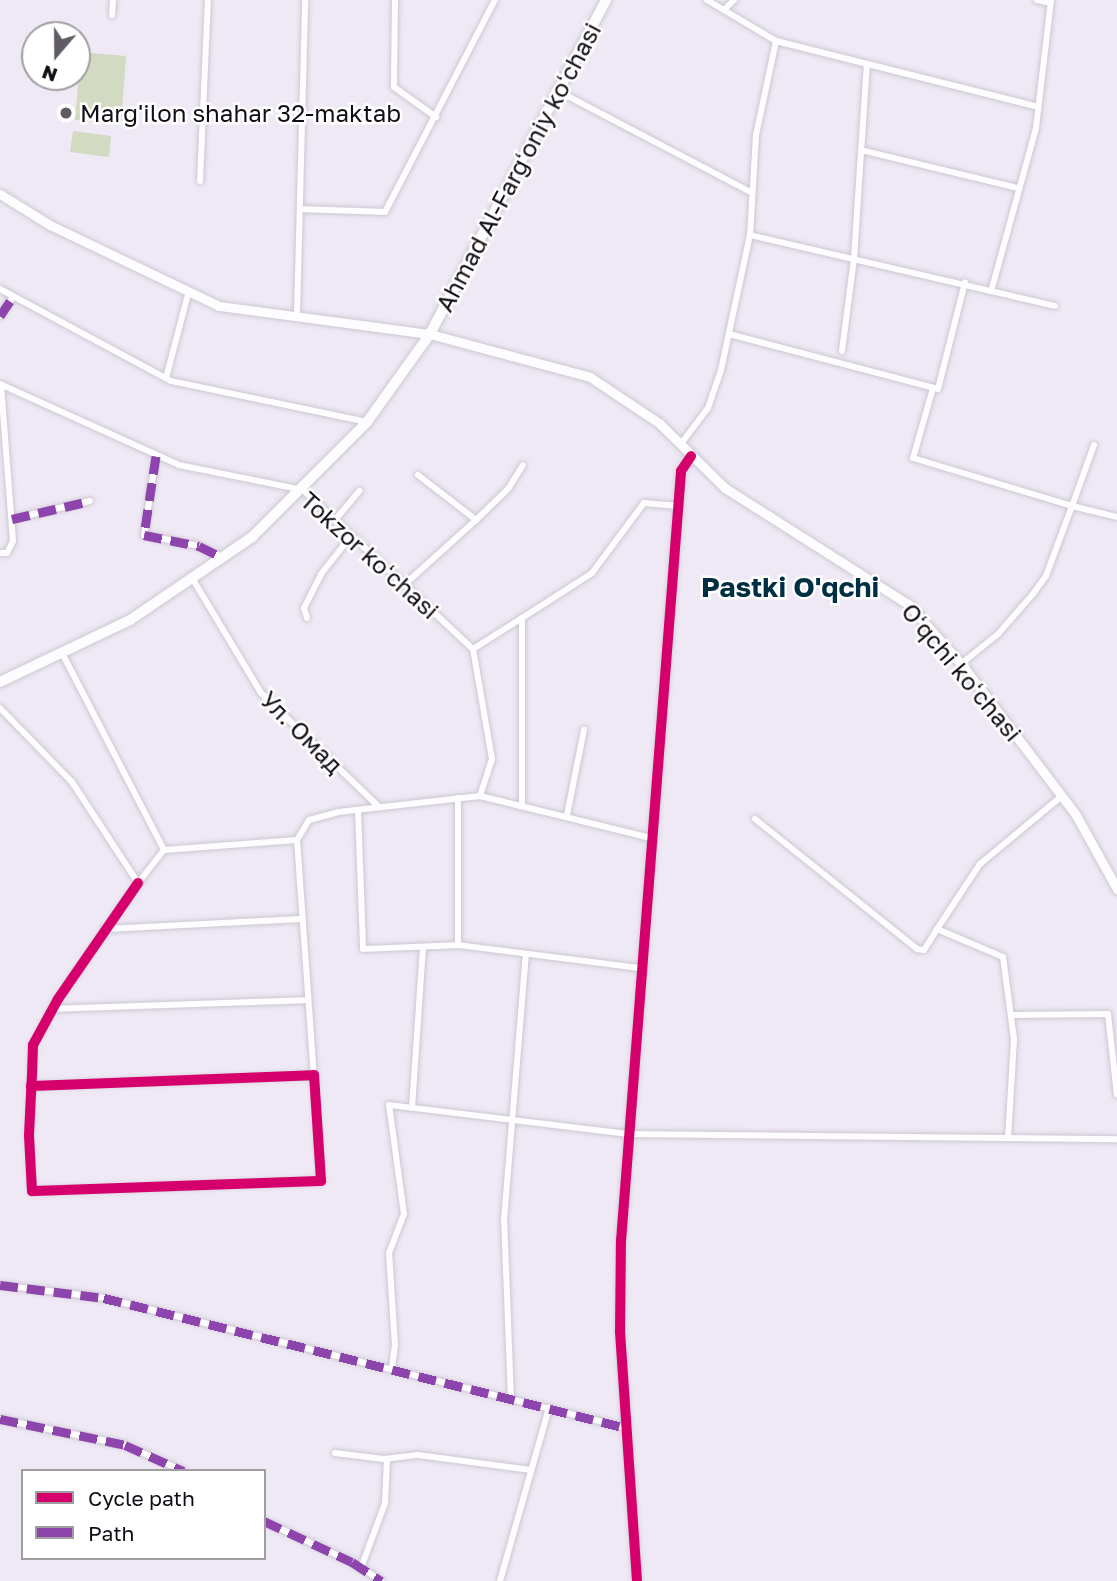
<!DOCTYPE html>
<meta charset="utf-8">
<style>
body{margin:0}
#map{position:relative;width:1117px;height:1581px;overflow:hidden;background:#efe9f5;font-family:"Golos Text",sans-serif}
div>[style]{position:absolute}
.green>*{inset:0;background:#d2dac1}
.roads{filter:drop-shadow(0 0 2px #ccc8d1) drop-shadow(0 0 2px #ccc8d1)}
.minor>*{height:6px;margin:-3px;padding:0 3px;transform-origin:3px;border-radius:3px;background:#fdfcfe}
.tertiary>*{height:8px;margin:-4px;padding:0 4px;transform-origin:4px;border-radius:4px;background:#fdfcfe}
.secondary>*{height:9px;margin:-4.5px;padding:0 4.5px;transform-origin:4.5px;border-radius:4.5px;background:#fdfcfe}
.primary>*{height:10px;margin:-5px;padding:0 5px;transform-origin:5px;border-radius:5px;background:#fdfcfe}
.quiet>*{height:9px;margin-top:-4.5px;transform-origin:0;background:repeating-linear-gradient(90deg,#8e44ad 0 18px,transparent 0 27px)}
.cycleway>*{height:10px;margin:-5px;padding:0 5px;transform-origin:5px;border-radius:5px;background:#d6006c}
.dots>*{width:19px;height:19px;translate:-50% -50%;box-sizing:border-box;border:4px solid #fff;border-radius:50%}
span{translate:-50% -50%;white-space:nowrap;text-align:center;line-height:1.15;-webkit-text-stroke:5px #fff;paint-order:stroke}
.poi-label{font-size:24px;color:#110d15}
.left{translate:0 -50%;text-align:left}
.street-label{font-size:24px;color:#110d15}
.quarter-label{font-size:28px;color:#002f43;font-weight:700}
.legend{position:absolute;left:21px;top:1469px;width:245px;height:91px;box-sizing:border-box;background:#fff;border:2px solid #a09ea1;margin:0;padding:9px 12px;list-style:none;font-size:21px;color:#110d15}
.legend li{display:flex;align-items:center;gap:14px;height:35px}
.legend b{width:35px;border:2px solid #a09ea1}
.north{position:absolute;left:21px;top:21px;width:70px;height:70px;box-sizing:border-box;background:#fff;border:2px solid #a09ea1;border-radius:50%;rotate:200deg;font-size:19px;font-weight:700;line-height:28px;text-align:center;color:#110d15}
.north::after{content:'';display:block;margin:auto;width:24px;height:32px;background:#5f5a63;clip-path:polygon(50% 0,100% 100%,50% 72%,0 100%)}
</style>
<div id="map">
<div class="green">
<div style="clip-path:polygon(81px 52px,126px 56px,121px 124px,75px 120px)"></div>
<div style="clip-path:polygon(73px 131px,111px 136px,109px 157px,70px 152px)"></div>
</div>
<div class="roads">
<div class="minor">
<div style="left:395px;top:0;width:87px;rotate:90.7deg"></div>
<div style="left:394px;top:87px;width:52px;rotate:35.5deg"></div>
<div style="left:707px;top:0;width:80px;rotate:30.7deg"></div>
<div style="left:776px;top:41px;width:96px;rotate:102deg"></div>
<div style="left:756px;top:135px;width:100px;rotate:93.4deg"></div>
<div style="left:750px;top:235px;width:313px;rotate:13.1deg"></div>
<div style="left:1037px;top:0;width:14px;rotate:12deg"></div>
<div style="left:724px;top:10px;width:14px;rotate:-45deg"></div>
<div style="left:112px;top:15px;width:15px;rotate:-86deg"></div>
<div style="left:776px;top:41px;width:270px;rotate:14.1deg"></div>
<div style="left:558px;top:91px;width:219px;rotate:27.7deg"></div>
<div style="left:861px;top:150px;width:162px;rotate:13.6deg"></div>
<div style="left:200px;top:181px;width:181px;rotate:-87.5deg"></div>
<div style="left:301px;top:209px;width:84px;rotate:2deg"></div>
<div style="left:385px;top:212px;width:239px;rotate:-62.6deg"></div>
<div style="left:992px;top:288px;width:166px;rotate:-74.6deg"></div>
<div style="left:1036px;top:128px;width:129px;rotate:-83.3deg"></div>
<div style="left:0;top:289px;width:194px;rotate:28.3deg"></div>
<div style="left:171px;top:381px;width:200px;rotate:11.8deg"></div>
<div style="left:297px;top:314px;width:314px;rotate:-88.5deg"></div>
<div style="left:0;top:316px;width:23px;rotate:-56deg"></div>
<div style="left:729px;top:334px;width:216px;rotate:14.7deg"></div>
<div style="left:938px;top:389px;width:110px;rotate:-75.8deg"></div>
<div style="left:842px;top:351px;width:94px;rotate:-82.6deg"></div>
<div style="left:854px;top:258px;width:194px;rotate:-86.2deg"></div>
<div style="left:166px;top:378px;width:87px;rotate:-75.3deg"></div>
<div style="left:0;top:384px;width:196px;rotate:24.3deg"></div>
<div style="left:179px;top:465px;width:126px;rotate:11.4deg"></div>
<div style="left:303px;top:490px;width:233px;rotate:43.1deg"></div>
<div style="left:473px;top:649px;width:112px;rotate:80.2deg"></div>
<div style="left:492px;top:759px;width:39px;rotate:108deg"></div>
<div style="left:933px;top:388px;width:73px;rotate:105.9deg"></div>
<div style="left:913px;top:458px;width:166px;rotate:16.8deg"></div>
<div style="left:1072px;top:506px;width:75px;rotate:110.4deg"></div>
<div style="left:1046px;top:576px;width:22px;rotate:126deg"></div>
<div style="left:1033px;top:594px;width:53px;rotate:131.2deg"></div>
<div style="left:998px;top:634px;width:48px;rotate:141deg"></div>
<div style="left:680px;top:445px;width:46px;rotate:-52.9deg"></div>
<div style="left:708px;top:408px;width:40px;rotate:-71.1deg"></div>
<div style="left:721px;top:370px;width:138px;rotate:-77.9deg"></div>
<div style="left:1094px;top:445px;width:65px;rotate:109.8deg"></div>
<div style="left:1072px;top:506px;width:46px;rotate:13.7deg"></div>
<div style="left:156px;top:456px;width:80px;rotate:98.6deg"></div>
<div style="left:144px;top:535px;width:56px;rotate:11.3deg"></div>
<div style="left:199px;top:546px;width:25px;rotate:26deg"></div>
<div style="left:418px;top:475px;width:73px;rotate:37.8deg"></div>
<div style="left:476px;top:520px;width:45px;rotate:-44.1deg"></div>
<div style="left:508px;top:489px;width:28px;rotate:-58deg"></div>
<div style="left:12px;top:519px;width:80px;rotate:-13deg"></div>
<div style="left:335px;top:520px;width:38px;rotate:-50deg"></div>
<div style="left:0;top:553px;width:7px"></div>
<div style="left:7px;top:553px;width:13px;rotate:-63deg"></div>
<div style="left:13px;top:541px;width:157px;rotate:-94.4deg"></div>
<div style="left:192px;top:578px;width:134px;rotate:59deg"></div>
<div style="left:261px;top:693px;width:164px;rotate:44deg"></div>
<div style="left:404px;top:585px;width:97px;rotate:-42.1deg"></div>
<div style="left:307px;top:618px;width:10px;rotate:-107deg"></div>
<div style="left:304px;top:608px;width:38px;rotate:-63deg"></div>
<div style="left:321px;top:574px;width:48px;rotate:-51.7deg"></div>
<div style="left:522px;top:618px;width:83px;rotate:-32.7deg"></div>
<div style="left:592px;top:573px;width:87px;rotate:-53.4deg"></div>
<div style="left:644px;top:503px;width:34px;rotate:5deg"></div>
<div style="left:473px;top:649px;width:58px;rotate:-32.3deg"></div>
<div style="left:522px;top:618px;width:185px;rotate:90deg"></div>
<div style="left:62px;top:653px;width:222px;rotate:62.6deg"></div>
<div style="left:0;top:708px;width:103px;rotate:45.8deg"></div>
<div style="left:72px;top:782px;width:121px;rotate:56.8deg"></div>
<div style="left:138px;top:883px;width:42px;rotate:-51.8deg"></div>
<div style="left:164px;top:850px;width:133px;rotate:-4.3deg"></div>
<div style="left:297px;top:840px;width:23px;rotate:-59deg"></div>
<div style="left:309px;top:820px;width:30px;rotate:-15deg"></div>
<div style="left:338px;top:812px;width:143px;rotate:-6.4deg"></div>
<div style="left:480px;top:796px;width:176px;rotate:13.8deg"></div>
<div style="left:458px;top:798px;width:147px;rotate:90deg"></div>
<div style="left:458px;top:945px;width:184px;rotate:7.2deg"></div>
<div style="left:358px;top:810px;width:139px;rotate:87.9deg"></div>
<div style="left:363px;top:949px;width:95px;rotate:-2.4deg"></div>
<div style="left:567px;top:815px;width:87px;rotate:-78.7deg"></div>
<div style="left:755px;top:819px;width:208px;rotate:38.7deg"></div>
<div style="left:917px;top:949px;width:7px;rotate:8deg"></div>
<div style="left:924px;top:950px;width:25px;rotate:-58deg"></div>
<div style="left:297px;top:840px;width:236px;rotate:85.9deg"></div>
<div style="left:104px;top:929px;width:199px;rotate:-2.9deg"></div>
<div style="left:53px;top:1009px;width:255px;rotate:-2deg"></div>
<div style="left:1013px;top:1015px;width:95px;rotate:-0.6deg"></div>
<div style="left:1108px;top:1014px;width:81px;rotate:83.7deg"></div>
<div style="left:31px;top:1086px;width:283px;rotate:-2.2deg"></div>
<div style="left:314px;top:1075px;width:106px;rotate:86.2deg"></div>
<div style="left:321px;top:1181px;width:289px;rotate:178deg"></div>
<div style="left:32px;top:1191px;width:56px;rotate:-93.1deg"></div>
<div style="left:29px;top:1135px;width:61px;rotate:-87.2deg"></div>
<div style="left:32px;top:1074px;width:29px;rotate:-88deg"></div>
<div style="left:33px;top:1045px;width:52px;rotate:-61.5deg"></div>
<div style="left:58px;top:999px;width:141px;rotate:-55.4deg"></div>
<div style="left:412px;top:1108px;width:160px;rotate:-86.1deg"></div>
<div style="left:1008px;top:1138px;width:99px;rotate:-86.5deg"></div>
<div style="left:1014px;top:1039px;width:83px;rotate:-97.6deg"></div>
<div style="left:1003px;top:957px;width:72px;rotate:-157deg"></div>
<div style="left:937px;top:929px;width:78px;rotate:-56.5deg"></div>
<div style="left:980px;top:864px;width:107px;rotate:-39.7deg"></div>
<div style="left:0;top:1285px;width:105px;rotate:7.1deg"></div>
<div style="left:104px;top:1298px;width:539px;rotate:13.96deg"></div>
<div style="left:392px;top:1369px;width:24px;rotate:-83deg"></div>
<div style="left:395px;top:1345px;width:92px;rotate:-93.7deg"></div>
<div style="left:389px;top:1253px;width:42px;rotate:-69deg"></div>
<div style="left:404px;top:1214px;width:110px;rotate:-97.8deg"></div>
<div style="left:389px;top:1105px;width:242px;rotate:6.9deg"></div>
<div style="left:629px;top:1134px;width:488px;rotate:0.6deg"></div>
<div style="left:511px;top:1399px;width:179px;rotate:-92.2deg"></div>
<div style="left:504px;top:1220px;width:267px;rotate:-85.3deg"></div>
<div style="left:0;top:1419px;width:128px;rotate:11.7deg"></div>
<div style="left:125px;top:1445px;width:64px;rotate:24.1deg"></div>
<div style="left:335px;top:1453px;width:49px;rotate:7deg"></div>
<div style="left:384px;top:1459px;width:34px;rotate:-7deg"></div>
<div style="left:418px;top:1455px;width:114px;rotate:7.6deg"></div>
<div style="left:264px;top:1521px;width:97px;rotate:25deg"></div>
<div style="left:352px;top:1562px;width:35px;rotate:33deg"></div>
<div style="left:361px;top:1568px;width:69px;rotate:-69.7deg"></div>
<div style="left:385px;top:1503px;width:44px;rotate:-87.4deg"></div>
<div style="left:500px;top:1581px;width:180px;rotate:-74.2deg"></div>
</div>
<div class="tertiary">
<div style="left:637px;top:1581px;width:250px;rotate:-93.9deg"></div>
<div style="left:620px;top:1332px;width:91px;rotate:-89.4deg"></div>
<div style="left:621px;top:1241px;width:772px;rotate:-85.54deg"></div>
<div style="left:681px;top:471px;width:18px;rotate:-56deg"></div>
</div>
<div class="secondary">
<div style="left:0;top:194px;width:59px;rotate:31.8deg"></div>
<div style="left:50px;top:225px;width:187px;rotate:25.6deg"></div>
<div style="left:219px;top:306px;width:213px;rotate:7.6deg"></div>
<div style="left:430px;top:334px;width:166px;rotate:15deg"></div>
<div style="left:590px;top:377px;width:83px;rotate:33.7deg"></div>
<div style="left:659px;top:423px;width:93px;rotate:44.6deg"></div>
<div style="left:725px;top:488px;width:217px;rotate:32.4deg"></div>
<div style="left:908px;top:604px;width:83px;rotate:48.4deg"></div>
<div style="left:963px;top:666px;width:187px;rotate:52.8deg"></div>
<div style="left:1076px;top:815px;width:85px;rotate:61deg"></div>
</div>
<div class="primary">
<div style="left:0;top:682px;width:144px;rotate:-25.5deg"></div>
<div style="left:130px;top:620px;width:148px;rotate:-34.2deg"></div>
<div style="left:252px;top:537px;width:163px;rotate:-45deg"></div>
<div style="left:367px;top:422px;width:108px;rotate:-54.4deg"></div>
<div style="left:430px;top:334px;width:378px;rotate:-62.2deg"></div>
</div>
</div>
<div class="quiet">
<div style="left:0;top:316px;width:23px;rotate:-56deg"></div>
<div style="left:156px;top:456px;width:80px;rotate:98.6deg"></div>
<div style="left:144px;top:535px;width:56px;rotate:11.3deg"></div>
<div style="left:199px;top:546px;width:25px;rotate:26deg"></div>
<div style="left:12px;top:519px;width:80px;rotate:-13deg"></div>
<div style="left:0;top:1285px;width:105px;rotate:7.1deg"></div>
<div style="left:104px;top:1298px;width:539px;rotate:13.96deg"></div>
<div style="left:0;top:1419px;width:128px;rotate:11.7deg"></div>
<div style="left:125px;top:1445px;width:64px;rotate:24.1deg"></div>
<div style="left:264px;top:1521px;width:97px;rotate:25deg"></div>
<div style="left:352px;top:1562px;width:35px;rotate:33deg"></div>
</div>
<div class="cycleway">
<div style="left:31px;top:1086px;width:283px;rotate:-2.2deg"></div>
<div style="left:314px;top:1075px;width:106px;rotate:86.2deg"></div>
<div style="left:321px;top:1181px;width:289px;rotate:178deg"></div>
<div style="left:32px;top:1191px;width:56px;rotate:-93.1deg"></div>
<div style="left:29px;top:1135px;width:61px;rotate:-87.2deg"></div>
<div style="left:32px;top:1074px;width:29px;rotate:-88deg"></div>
<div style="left:33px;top:1045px;width:52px;rotate:-61.5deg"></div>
<div style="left:58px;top:999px;width:141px;rotate:-55.4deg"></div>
<div style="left:637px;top:1581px;width:250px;rotate:-93.9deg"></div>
<div style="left:620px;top:1332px;width:91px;rotate:-89.4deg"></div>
<div style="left:621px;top:1241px;width:772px;rotate:-85.54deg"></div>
<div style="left:681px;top:471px;width:18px;rotate:-56deg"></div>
</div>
<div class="dots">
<div style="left:66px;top:113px;background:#5f5a63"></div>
</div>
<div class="poi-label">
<span class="left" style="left:80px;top:113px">Marg'ilon shahar 32-maktab</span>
</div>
<div class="street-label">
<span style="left:518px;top:167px;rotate:-62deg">Ahmad Al-Fargʻoniy koʻchasi</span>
<span style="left:370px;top:555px;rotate:42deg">Tokzor koʻchasi</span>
<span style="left:962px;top:672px;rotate:50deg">Oʻqchi koʻchasi</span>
<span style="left:302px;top:732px;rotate:45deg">Ул. Омад</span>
</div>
<div class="quarter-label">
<span style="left:790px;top:587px">Pastki O'qchi</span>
</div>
<ul class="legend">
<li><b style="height:9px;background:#d6006c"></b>Cycle path</li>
<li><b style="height:9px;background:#8e44ad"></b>Path</li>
</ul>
<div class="north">N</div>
</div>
